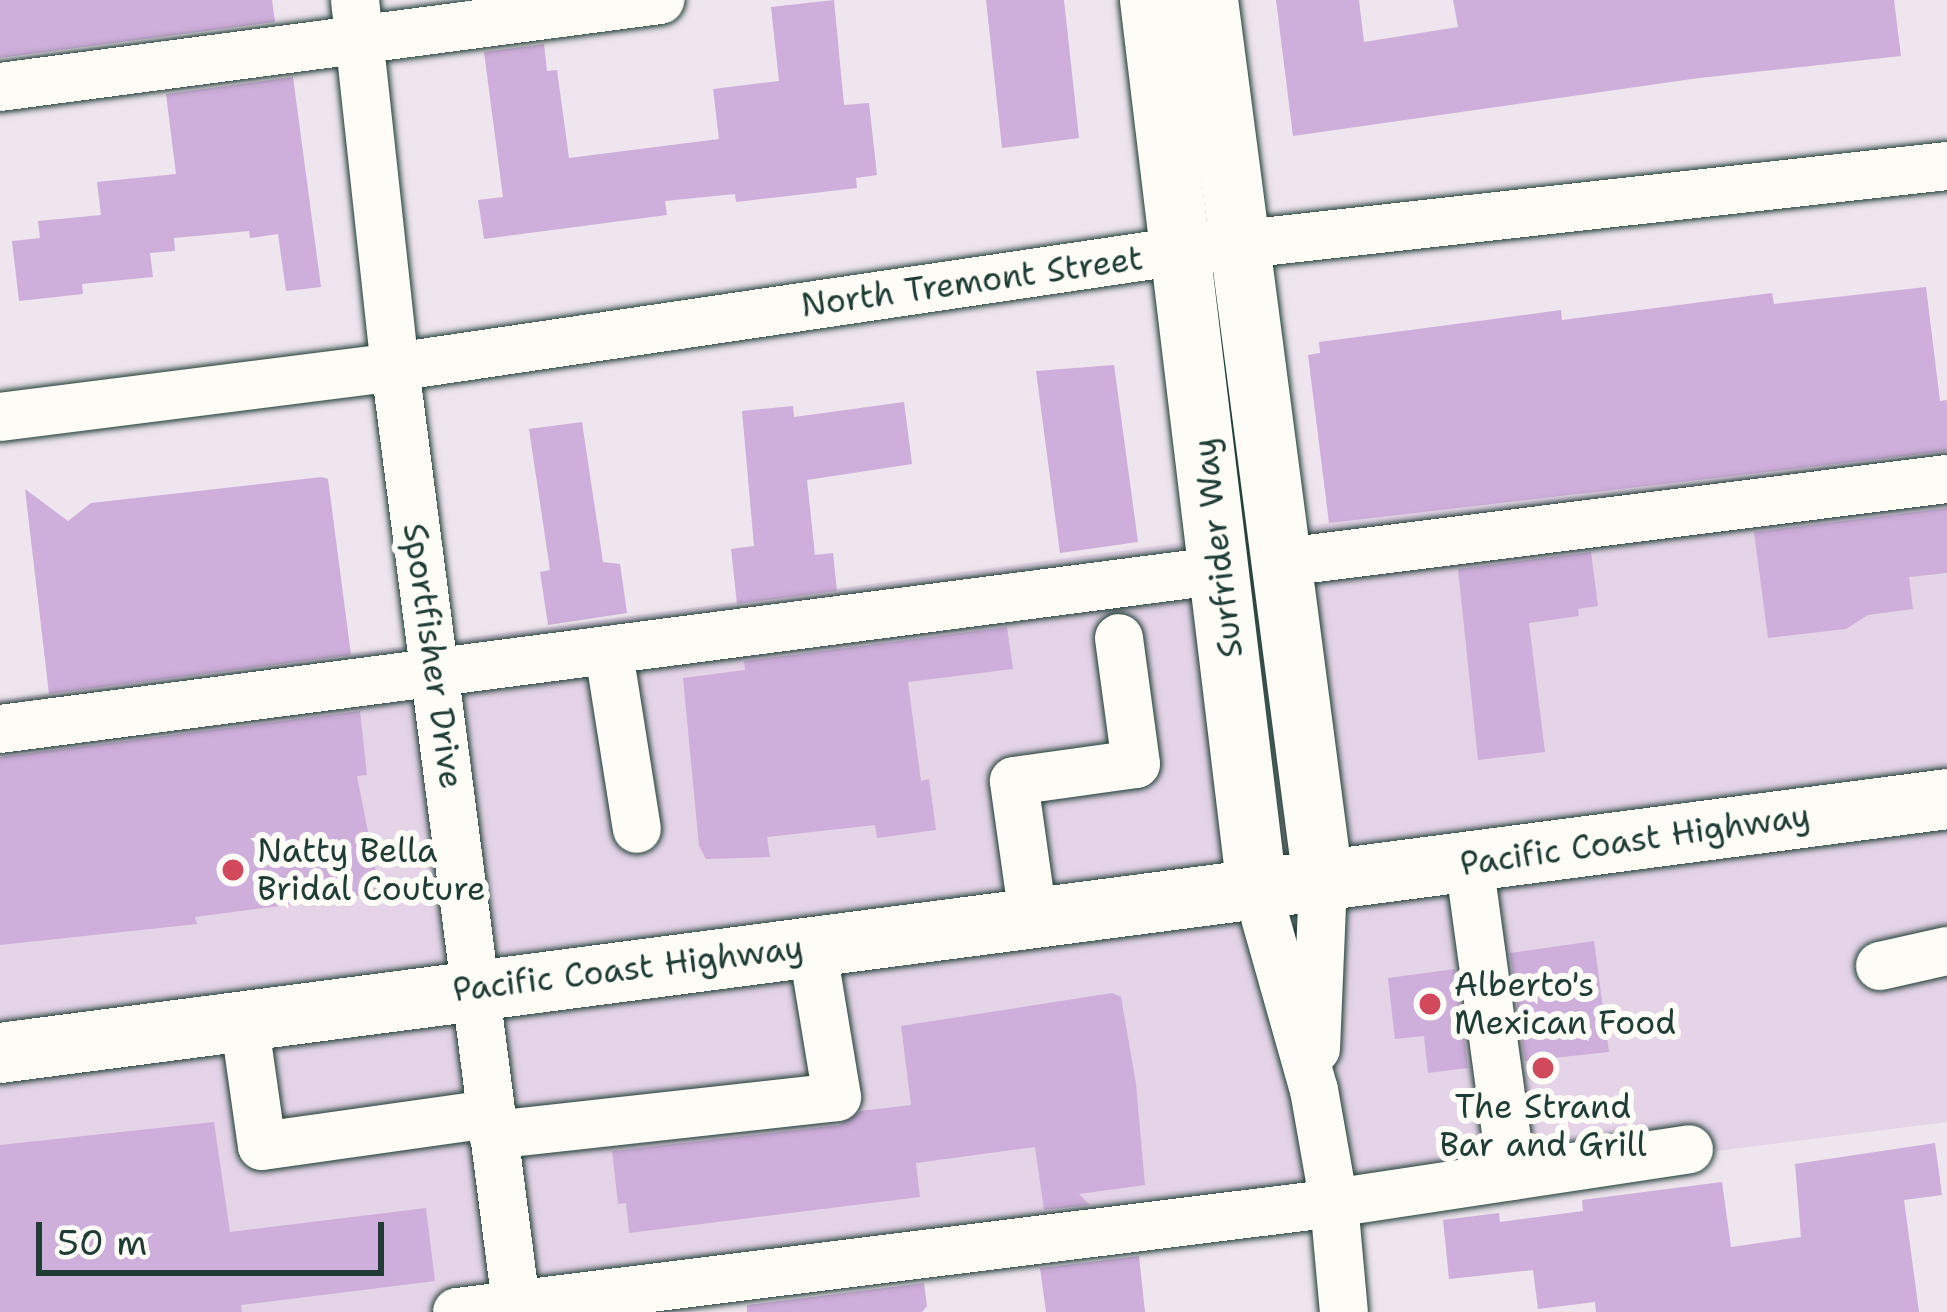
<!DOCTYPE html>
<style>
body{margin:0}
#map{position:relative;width:1947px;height:1312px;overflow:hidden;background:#efe5ee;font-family:"Shantell Sans",sans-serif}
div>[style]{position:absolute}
.built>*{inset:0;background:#e5d4e8}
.building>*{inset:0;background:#ceaeda}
.roads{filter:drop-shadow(0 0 3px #1f3d34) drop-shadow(0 0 3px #1f3d34)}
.minor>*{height:48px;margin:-24px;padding:0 24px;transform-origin:24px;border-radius:24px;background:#fdfcf7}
.major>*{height:60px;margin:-30px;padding:0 30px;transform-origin:30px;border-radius:30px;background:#fdfcf7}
.dots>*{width:33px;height:33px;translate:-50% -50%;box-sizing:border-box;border:6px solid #fdfcf7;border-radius:50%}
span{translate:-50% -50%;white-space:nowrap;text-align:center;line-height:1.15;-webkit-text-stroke:12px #fdfcf7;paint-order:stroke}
.street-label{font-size:33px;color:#1f3d34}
.poi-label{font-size:33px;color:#1f3d34}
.left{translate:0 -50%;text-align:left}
.scale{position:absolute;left:36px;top:1222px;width:348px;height:54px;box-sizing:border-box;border:6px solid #1f3d34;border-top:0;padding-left:15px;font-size:36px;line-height:42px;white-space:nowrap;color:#1f3d34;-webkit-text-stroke:9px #fdfcf7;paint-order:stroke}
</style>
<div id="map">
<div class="built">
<div style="clip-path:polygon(1947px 441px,1947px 1122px,442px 1312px,0 1312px,0 700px)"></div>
</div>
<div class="building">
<div style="clip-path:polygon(0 0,272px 0,275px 22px,0 58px)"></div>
<div style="clip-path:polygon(834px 0,844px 105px,869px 103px,877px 175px,856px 178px,857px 188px,736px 202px,735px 194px,665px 201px,667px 215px,484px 239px,478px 200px,503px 197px,484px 52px,544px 44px,547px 71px,557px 70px,569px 158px,719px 139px,713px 89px,779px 81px,771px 7px)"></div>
<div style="clip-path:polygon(986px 0,1064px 0,1079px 138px,1002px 148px)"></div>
<div style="clip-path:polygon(1276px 0,1359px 0,1364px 42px,1458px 27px,1453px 0,1894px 0,1901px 56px,1699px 78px,1293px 136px)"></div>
<div style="clip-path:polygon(293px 77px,321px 287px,286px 291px,278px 234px,250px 238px,249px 231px,174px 238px,175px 251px,150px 253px,153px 277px,82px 284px,83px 294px,19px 301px,12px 241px,40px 238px,38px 221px,101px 215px,97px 182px,176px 174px,166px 94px)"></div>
<div style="clip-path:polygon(1926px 287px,1940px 401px,1947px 400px,1947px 451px,1329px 523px,1308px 355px,1320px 353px,1319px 342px,1561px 310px,1562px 320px,1772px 293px,1774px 304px)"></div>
<div style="clip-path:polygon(1114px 365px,1138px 542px,1060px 553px,1036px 371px)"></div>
<div style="clip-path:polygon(904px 402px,912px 464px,807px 480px,815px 555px,833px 553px,837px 591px,737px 604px,731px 549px,754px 546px,742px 411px,793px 406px,794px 417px)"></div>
<div style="clip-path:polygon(582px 422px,603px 562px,620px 564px,627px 613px,548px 625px,540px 572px,550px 570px,529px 429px)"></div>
<div style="clip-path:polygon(322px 477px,328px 479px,351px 655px,49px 694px,25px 489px,68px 521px,91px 503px)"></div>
<div style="clip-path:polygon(1947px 508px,1947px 573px,1909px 577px,1913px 609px,1868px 615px,1846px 629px,1768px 638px,1754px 532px)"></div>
<div style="clip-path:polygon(1591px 552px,1598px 606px,1578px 609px,1579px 616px,1529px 623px,1545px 752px,1478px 760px,1458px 569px)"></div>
<div style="clip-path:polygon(1007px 627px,1013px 669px,908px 682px,921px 781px,929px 779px,936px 830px,877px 838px,875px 825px,767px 837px,770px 857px,706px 859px,699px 846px,683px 678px,745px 670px,744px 661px)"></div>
<div style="clip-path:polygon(360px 711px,367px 775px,357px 776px,380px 893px,195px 917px,197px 924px,0 945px,0 757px)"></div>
<div style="clip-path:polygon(1594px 941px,1609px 1052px,1525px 1061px,1510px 953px)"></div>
<div style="clip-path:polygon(1455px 969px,1468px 1068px,1428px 1073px,1424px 1036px,1395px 1039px,1388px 978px)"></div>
<div style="clip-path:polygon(1112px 993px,1121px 997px,1136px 1084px,1145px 1185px,1079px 1194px,1090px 1205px,1044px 1210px,1035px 1147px,916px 1163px,920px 1197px,629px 1233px,626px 1203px,618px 1204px,612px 1151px,840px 1125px,861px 1111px,911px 1105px,901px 1026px)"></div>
<div style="clip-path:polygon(214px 1122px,230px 1232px,426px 1208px,435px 1281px,241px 1305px,242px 1312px,0 1312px,0 1145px)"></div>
<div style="clip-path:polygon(1935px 1143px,1942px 1195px,1904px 1200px,1919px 1312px,1596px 1312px,1595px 1302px,1538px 1309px,1533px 1270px,1449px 1279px,1443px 1220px,1499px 1213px,1500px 1222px,1583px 1211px,1582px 1200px,1722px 1182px,1731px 1247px,1801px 1237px,1795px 1164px)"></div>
<div style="clip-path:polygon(1139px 1256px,1145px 1312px,1046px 1312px,1040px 1268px)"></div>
<div style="clip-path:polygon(924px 1283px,927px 1306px,922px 1312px,747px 1312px,747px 1305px)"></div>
</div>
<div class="roads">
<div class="minor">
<div style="left:355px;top:0;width:369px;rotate:83.8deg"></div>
<div style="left:395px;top:367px;width:953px;rotate:82.64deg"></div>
<div style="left:0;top:87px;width:666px;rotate:-7.51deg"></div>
<div style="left:0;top:417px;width:398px;rotate:-7.2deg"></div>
<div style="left:395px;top:367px;width:795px;rotate:-8.4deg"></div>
<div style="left:1181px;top:251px;width:771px;rotate:-6.33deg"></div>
<div style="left:1277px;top:563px;width:675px;rotate:-7.15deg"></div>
<div style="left:609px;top:653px;width:178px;rotate:81deg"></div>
<div style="left:0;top:729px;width:1232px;rotate:-7.41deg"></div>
<div style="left:1469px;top:862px;width:317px;rotate:82.2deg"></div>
<div style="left:1257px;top:889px;width:209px;rotate:74.2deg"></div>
<div style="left:1314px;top:1090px;width:115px;rotate:80deg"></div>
<div style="left:1334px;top:1203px;width:109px;rotate:84.8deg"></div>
<div style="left:1033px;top:917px;width:137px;rotate:-98deg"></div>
<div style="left:1014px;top:781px;width:123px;rotate:-7.9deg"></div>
<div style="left:1136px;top:764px;width:127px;rotate:-97.7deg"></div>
<div style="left:1880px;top:966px;width:69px;rotate:-12.6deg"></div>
<div style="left:244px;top:1020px;width:127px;rotate:81.9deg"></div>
<div style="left:262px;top:1146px;width:231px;rotate:-8deg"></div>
<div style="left:1316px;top:1049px;width:168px;rotate:-87.6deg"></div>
<div style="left:493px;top:1135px;width:346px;rotate:-6.3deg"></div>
<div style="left:837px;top:1097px;width:153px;rotate:-99.4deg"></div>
<div style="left:457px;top:1312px;width:884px;rotate:-7.08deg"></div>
<div style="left:1334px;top:1203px;width:359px;rotate:-8.6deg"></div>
</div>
<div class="major">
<div style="left:1150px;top:0;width:895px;rotate:83.14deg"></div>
<div style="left:1208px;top:0;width:888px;rotate:82.56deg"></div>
<div style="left:0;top:1053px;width:1963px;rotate:-7.43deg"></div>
</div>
</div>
<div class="dots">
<div style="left:233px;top:870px;background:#d1495b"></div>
<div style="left:1430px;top:1004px;background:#d1495b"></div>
<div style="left:1543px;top:1068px;background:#d1495b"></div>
</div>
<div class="street-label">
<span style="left:972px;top:282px;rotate:-8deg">North Tremont Street</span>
<span style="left:1218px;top:548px;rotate:-97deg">Surfrider Way</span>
<span style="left:433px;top:656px;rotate:82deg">Sportfisher Drive</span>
<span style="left:1635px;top:840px;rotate:-8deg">Pacific Coast Highway</span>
<span style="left:628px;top:969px;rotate:-7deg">Pacific Coast Highway</span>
</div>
<div class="poi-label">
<span class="left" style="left:257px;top:870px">Natty Bella<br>Bridal Couture</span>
<span class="left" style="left:1454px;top:1004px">Alberto's<br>Mexican Food</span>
<span style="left:1543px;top:1126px">The Strand<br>Bar and Grill</span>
</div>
<div class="scale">50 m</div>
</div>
